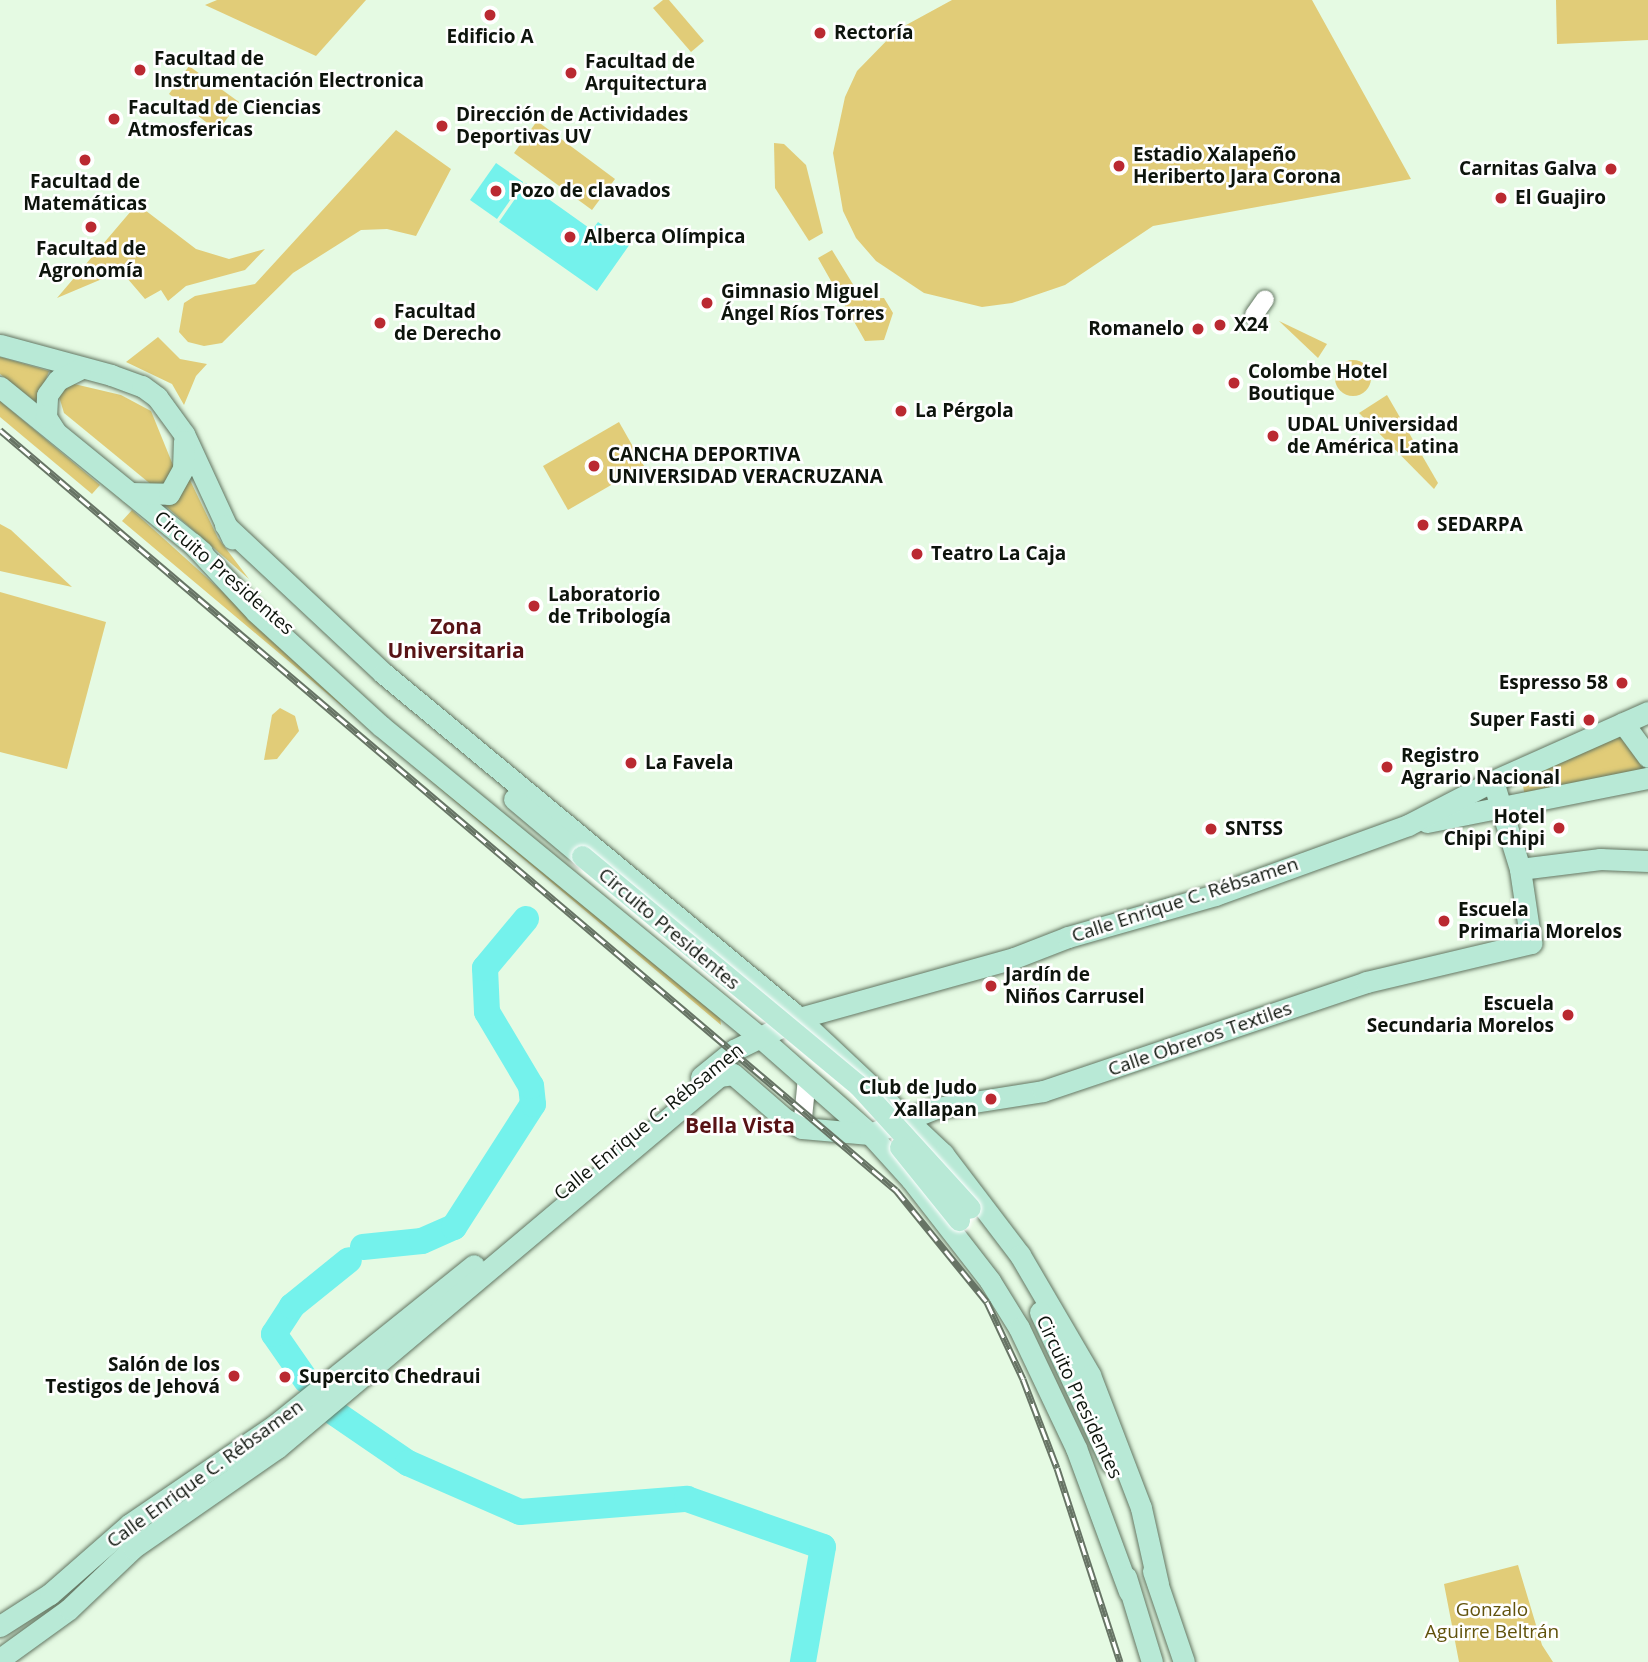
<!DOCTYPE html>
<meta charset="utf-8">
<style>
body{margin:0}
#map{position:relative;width:1648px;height:1662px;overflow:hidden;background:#e5fae3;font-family:"Open Sans",sans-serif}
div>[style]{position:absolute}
.green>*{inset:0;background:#e1cc78}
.round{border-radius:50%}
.water>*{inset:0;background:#74f2ec}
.river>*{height:26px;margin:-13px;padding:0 13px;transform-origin:13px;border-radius:13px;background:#74f2ec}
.roads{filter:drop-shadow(0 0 2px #637662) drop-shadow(0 0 2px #637662)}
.minor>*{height:18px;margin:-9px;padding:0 9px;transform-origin:9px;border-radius:9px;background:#fff}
.major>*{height:21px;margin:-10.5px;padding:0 10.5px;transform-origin:10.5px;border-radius:10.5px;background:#b8e9d6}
.rail>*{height:7px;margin-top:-3.5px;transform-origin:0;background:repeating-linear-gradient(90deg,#fff 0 13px,#677465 0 26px);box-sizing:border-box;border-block:2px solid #677465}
.bridges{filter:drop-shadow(0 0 2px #fff) drop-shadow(0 0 2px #fff)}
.major-bridge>*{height:21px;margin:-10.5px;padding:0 10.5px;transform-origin:10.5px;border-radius:10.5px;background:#b8e9d6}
.dots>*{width:19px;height:19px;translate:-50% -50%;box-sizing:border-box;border:4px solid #fff;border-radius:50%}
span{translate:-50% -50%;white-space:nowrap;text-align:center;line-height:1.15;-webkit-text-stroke:5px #fff;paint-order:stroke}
.poi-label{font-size:19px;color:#0d140c;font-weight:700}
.left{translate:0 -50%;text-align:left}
.right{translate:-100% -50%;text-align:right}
.street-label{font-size:19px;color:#0d140c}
.park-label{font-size:19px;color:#61520c}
.neighbourhood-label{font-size:21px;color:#581315;font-weight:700}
</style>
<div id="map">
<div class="green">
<div style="clip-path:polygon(217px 0,366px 0,316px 56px,205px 5px)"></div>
<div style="clip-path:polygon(663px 0,669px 0,704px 41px,691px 52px,653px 8px)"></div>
<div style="clip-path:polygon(952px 0,1312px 0,1411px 179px,1153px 226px,1065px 285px,1012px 303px,982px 307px,924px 293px,876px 261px,856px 238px,843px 211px,833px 153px,845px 97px,857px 71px,897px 30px)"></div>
<div style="clip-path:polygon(1556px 0,1648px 0,1648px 40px,1557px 44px)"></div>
<div style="clip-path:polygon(189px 66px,239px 102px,218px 131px,169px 94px)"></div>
<div style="clip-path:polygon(537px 121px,615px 179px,592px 210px,514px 153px)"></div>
<div style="clip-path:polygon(396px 130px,451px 169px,416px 236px,387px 229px,361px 230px,293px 273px,222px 343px,204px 346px,188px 342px,179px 332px,184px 303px,195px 296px,255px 284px)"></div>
<div style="clip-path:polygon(774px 143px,784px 144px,806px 165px,823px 233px,809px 241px,775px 188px)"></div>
<div style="clip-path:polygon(137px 204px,196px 249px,229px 259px,265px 249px,245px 270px,186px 286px,168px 301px,161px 290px,145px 299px,121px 271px,57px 298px)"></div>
<div style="clip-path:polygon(832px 250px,862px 299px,884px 298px,893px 313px,884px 340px,865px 341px,818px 258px)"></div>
<div style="clip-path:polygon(1279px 321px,1327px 344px,1318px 358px)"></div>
<div style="clip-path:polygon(158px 337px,180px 359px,207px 364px,196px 376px,184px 405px,172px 384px,126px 362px)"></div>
<div style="clip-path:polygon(0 357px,49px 371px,37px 403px,0 374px)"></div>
<div class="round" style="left:1335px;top:360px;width:36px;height:36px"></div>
<div style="clip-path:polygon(70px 383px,121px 395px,151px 411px,175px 470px,166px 486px,153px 486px,64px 413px,58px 393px)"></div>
<div style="clip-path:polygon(1387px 395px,1438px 483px,1434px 489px,1359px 413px)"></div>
<div style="clip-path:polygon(0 401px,100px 485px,92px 494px,0 417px)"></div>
<div style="clip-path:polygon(619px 422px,644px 466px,568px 510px,543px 466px)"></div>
<div style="clip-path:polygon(188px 476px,218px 538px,249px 579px,160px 501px)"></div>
<div style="clip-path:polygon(132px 510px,287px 650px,720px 1017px,721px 1025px,122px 521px)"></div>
<div style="clip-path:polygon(0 524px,11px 530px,72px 587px,0 571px)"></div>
<div style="clip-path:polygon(0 592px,106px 622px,67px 769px,0 752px)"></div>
<div style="clip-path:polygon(280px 708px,295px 716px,299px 731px,277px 759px,264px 760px,272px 715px)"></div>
<div style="clip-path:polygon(1621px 734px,1648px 769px,1534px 795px,1524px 792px,1522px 778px)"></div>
<div style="clip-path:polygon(1518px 1565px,1542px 1645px,1553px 1662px,1459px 1662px,1444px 1584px)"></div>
</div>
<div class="water">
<div style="clip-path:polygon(496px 163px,523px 182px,497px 219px,470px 200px)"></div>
<div style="clip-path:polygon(526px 183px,592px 230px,598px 222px,630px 244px,597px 291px,499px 222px)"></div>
</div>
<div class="river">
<div style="left:363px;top:1247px;width:59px;rotate:-5.8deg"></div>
<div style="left:422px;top:1241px;width:35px;rotate:-24deg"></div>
<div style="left:454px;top:1227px;width:146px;rotate:-57.3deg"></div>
<div style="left:533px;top:1104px;width:18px;rotate:-96deg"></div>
<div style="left:531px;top:1086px;width:86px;rotate:-120.7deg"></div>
<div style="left:487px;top:1012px;width:44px;rotate:-92.6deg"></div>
<div style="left:485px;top:968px;width:64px;rotate:-50.1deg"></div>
<div style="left:306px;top:1380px;width:56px;rotate:-124.8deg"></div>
<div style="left:274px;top:1334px;width:33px;rotate:-57deg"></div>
<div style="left:292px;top:1306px;width:73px;rotate:-38.9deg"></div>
<div style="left:329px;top:1409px;width:96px;rotate:34.4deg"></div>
<div style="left:408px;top:1463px;width:122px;rotate:23.6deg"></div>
<div style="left:520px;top:1512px;width:168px;rotate:-4.5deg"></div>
<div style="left:687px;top:1499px;width:144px;rotate:19.4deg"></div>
<div style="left:823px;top:1547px;width:117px;rotate:99.9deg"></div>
</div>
<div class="roads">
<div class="minor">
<div style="left:1254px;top:315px;width:19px;rotate:-55deg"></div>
<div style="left:802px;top:1128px;width:50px;rotate:-84.3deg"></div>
</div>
<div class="major">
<div style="left:0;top:345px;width:115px;rotate:15.1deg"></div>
<div style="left:111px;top:375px;width:33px;rotate:20deg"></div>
<div style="left:142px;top:386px;width:19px;rotate:36deg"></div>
<div style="left:157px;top:397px;width:46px;rotate:53.9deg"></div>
<div style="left:184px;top:434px;width:115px;rotate:65.2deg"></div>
<div style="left:0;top:387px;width:261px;rotate:39.2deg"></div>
<div style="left:55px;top:431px;width:17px;rotate:-123deg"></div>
<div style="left:46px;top:417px;width:22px;rotate:-87deg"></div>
<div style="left:47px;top:395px;width:19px;rotate:-54deg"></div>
<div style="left:58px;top:380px;width:25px;rotate:-27deg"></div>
<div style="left:130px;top:493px;width:39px;rotate:1deg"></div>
<div style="left:169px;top:494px;width:29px;rotate:-61deg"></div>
<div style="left:183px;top:469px;width:28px;rotate:-88deg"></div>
<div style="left:225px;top:525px;width:216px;rotate:43.1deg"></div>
<div style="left:383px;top:673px;width:531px;rotate:39.65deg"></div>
<div style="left:792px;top:1012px;width:207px;rotate:43.2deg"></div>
<div style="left:943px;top:1154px;width:127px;rotate:52.7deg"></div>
<div style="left:1020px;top:1255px;width:139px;rotate:59.7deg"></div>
<div style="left:1090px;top:1375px;width:142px;rotate:69deg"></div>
<div style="left:1141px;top:1508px;width:78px;rotate:77.4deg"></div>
<div style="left:192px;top:543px;width:94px;rotate:47.2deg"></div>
<div style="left:256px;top:612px;width:169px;rotate:42.4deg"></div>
<div style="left:381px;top:726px;width:490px;rotate:39.4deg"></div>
<div style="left:760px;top:1037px;width:147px;rotate:41.4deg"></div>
<div style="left:870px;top:1134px;width:61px;rotate:47.7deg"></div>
<div style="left:911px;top:1179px;width:129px;rotate:52.2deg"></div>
<div style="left:990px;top:1281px;width:55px;rotate:58.3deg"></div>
<div style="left:1019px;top:1328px;width:133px;rotate:64.6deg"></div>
<div style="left:1076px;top:1448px;width:153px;rotate:69.7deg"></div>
<div style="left:1623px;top:723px;width:42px;rotate:53.7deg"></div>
<div style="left:514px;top:799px;width:89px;rotate:40deg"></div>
<div style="left:1427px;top:822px;width:225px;rotate:-11.3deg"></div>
<div style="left:1520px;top:869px;width:81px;rotate:-7.1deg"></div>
<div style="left:1600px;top:859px;width:48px;rotate:2.4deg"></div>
<div style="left:701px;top:1077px;width:43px;rotate:-39.3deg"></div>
<div style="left:734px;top:1050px;width:72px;rotate:-26.2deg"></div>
<div style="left:799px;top:1018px;width:223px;rotate:-15.6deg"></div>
<div style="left:1014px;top:958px;width:58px;rotate:-21.3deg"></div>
<div style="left:1068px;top:937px;width:153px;rotate:-15.9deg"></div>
<div style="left:1215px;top:895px;width:205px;rotate:-19.9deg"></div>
<div style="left:1408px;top:825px;width:96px;rotate:-27.4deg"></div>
<div style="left:1493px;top:781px;width:170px;rotate:-24deg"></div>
<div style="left:1040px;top:1312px;width:167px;rotate:64.8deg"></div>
<div style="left:1153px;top:1571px;width:96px;rotate:71.2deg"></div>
<div style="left:1126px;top:1577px;width:89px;rotate:73deg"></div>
<div style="left:0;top:1626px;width:59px;rotate:-32.6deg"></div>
<div style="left:50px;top:1594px;width:106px;rotate:-41.2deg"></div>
<div style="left:130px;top:1524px;width:176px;rotate:-34.3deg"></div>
<div style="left:275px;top:1425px;width:255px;rotate:-38.8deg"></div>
<div style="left:0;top:1659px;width:85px;rotate:-35.9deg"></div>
<div style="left:69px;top:1609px;width:88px;rotate:-43.6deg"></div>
<div style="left:133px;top:1548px;width:175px;rotate:-34.8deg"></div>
<div style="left:277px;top:1448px;width:578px;rotate:-40.08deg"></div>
<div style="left:719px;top:1076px;width:14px;rotate:-8deg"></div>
<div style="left:733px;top:1074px;width:69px;rotate:40.9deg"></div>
<div style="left:785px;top:1119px;width:19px;rotate:28deg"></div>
<div style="left:802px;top:1128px;width:68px;rotate:5deg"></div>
<div style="left:870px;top:1134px;width:71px;rotate:-21.5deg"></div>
<div style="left:936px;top:1108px;width:108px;rotate:-9deg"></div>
<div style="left:1043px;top:1091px;width:341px;rotate:-18.6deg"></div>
<div style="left:1366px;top:982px;width:170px;rotate:-13.3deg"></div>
<div style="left:1531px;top:943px;width:75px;rotate:-98.5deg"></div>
<div style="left:1520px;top:869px;width:92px;rotate:-107.1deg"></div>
</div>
</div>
<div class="rail">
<div style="left:0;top:430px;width:1175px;rotate:40.31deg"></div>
<div style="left:896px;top:1190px;width:144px;rotate:50.9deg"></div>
<div style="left:987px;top:1302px;width:85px;rotate:64.9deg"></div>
<div style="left:1023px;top:1379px;width:95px;rotate:69.1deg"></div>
<div style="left:1057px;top:1468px;width:204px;rotate:72deg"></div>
</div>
<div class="bridges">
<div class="major-bridge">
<div style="left:582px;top:856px;width:359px;rotate:39.7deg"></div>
<div style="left:858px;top:1085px;width:166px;rotate:47.7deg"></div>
<div style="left:900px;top:1147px;width:94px;rotate:51.1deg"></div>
</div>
</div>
<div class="dots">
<div style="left:490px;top:15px;background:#ba2931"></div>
<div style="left:820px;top:33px;background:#ba2931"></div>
<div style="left:140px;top:70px;background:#ba2931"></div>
<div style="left:571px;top:73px;background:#ba2931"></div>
<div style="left:114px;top:119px;background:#ba2931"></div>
<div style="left:442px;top:126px;background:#ba2931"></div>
<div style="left:85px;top:160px;background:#ba2931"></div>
<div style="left:1119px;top:166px;background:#ba2931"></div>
<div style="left:1611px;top:169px;background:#ba2931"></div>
<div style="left:496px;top:191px;background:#ba2931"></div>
<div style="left:1501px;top:198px;background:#ba2931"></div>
<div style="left:91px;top:227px;background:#ba2931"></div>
<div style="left:570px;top:237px;background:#ba2931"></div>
<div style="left:707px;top:303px;background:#ba2931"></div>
<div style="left:380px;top:323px;background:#ba2931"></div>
<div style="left:1220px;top:325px;background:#ba2931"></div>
<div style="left:1198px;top:329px;background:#ba2931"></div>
<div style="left:1234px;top:383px;background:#ba2931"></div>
<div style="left:901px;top:411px;background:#ba2931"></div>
<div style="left:1273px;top:436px;background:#ba2931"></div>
<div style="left:594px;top:466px;background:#ba2931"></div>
<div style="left:1423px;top:525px;background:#ba2931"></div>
<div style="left:917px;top:554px;background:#ba2931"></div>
<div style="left:534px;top:606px;background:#ba2931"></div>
<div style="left:1622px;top:683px;background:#ba2931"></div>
<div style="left:1589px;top:720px;background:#ba2931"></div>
<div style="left:631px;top:763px;background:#ba2931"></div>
<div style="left:1387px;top:767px;background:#ba2931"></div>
<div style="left:1559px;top:828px;background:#ba2931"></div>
<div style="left:1211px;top:829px;background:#ba2931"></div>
<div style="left:1444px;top:921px;background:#ba2931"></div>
<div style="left:991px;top:986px;background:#ba2931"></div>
<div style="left:1568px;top:1015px;background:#ba2931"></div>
<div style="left:991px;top:1099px;background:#ba2931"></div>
<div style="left:234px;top:1376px;background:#ba2931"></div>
<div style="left:285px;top:1377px;background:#ba2931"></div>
</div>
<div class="poi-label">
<span class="left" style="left:834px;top:33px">Rectoría</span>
<span style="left:490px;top:37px">Edificio A</span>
<span class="left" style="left:154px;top:70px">Facultad de<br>Instrumentación Electronica</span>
<span class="left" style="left:585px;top:73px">Facultad de<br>Arquitectura</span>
<span class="left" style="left:128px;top:119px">Facultad de Ciencias<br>Atmosfericas</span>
<span class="left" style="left:456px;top:126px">Dirección de Actividades<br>Deportivas UV</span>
<span class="left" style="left:1133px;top:166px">Estadio Xalapeño<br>Heriberto Jara Corona</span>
<span class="right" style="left:1597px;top:169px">Carnitas Galva</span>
<span style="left:85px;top:193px">Facultad de<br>Matemáticas</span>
<span class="left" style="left:510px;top:191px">Pozo de clavados</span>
<span class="left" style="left:1515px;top:198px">El Guajiro</span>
<span class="left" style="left:584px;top:237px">Alberca Olímpica</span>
<span style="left:91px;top:260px">Facultad de<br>Agronomía</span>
<span class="left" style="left:721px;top:303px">Gimnasio Miguel<br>Ángel Ríos Torres</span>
<span class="left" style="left:394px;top:323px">Facultad<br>de Derecho</span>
<span class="left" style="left:1234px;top:325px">X24</span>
<span class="right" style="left:1184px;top:329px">Romanelo</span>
<span class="left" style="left:1248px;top:383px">Colombe Hotel<br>Boutique</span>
<span class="left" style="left:915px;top:411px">La Pérgola</span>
<span class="left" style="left:1287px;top:436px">UDAL Universidad<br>de América Latina</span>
<span class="left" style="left:608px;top:466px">CANCHA DEPORTIVA<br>UNIVERSIDAD VERACRUZANA</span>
<span class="left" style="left:1437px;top:525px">SEDARPA</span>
<span class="left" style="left:931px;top:554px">Teatro La Caja</span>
<span class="left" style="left:548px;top:606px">Laboratorio<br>de Tribología</span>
<span class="right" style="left:1608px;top:683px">Espresso 58</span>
<span class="right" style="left:1575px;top:720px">Super Fasti</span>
<span class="left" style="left:1401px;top:767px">Registro<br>Agrario Nacional</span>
<span class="left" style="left:645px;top:763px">La Favela</span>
<span class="right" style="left:1545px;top:828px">Hotel<br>Chipi Chipi</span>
<span class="left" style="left:1225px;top:829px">SNTSS</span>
<span class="left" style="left:1458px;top:921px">Escuela<br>Primaria Morelos</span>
<span class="left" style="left:1005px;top:986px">Jardín de<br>Niños Carrusel</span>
<span class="right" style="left:1554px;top:1015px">Escuela<br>Secundaria Morelos</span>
<span class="right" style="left:977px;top:1099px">Club de Judo<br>Xallapan</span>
<span class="right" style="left:220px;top:1376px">Salón de los<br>Testigos de Jehová</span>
<span class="left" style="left:299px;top:1377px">Supercito Chedraui</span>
</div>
<div class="street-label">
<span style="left:224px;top:573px;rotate:41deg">Circuito Presidentes</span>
<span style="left:1185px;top:900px;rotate:-18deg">Calle Enrique C. Rébsamen</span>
<span style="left:669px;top:929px;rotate:40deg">Circuito Presidentes</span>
<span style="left:1200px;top:1039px;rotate:-19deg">Calle Obreros Textiles</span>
<span style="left:649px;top:1122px;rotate:-39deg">Calle Enrique C. Rébsamen</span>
<span style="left:1079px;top:1397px;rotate:65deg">Circuito Presidentes</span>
<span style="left:205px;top:1474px;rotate:-36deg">Calle Enrique C. Rébsamen</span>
</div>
<div class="park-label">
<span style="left:1492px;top:1621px">Gonzalo<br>Aguirre Beltrán</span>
</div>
<div class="neighbourhood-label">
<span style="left:456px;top:638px">Zona<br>Universitaria</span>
<span style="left:740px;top:1125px">Bella Vista</span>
</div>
</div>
